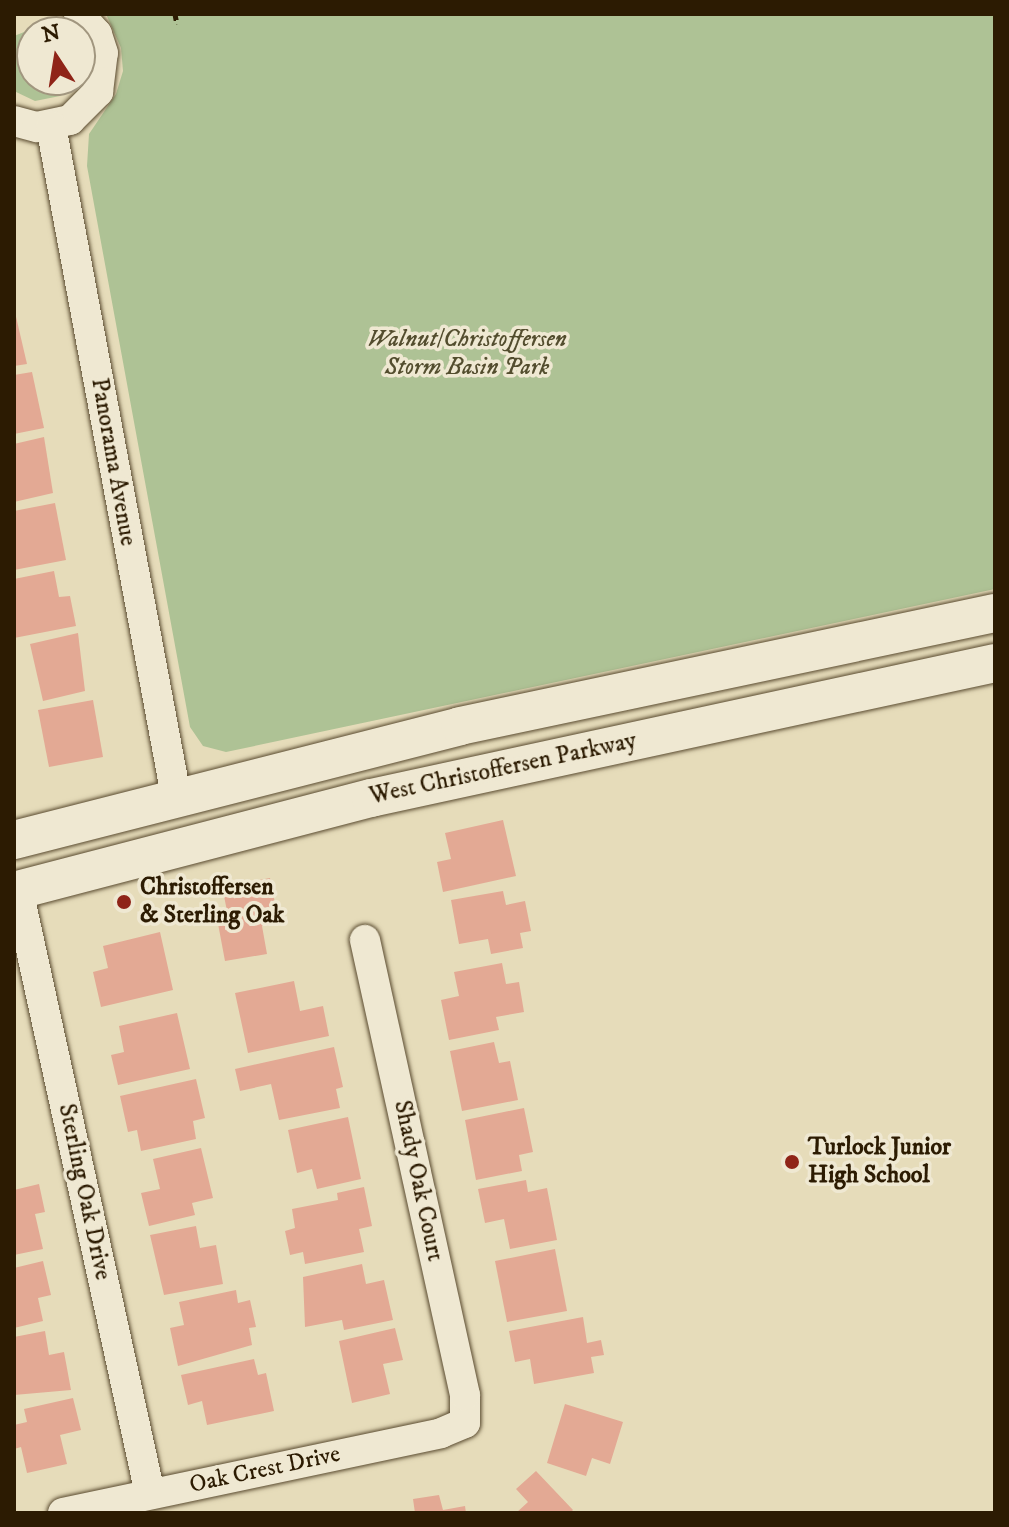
<!DOCTYPE html>
<style>
body{margin:0}
#map{position:relative;width:1009px;height:1527px;overflow:hidden;background:#e6dcba;font-family:"IM FELL DW Pica",serif}
div>[style]{position:absolute}
.green>*{inset:0;background:#aec295}
.building>*{inset:0;background:#e3a994}
.path>*{height:5px;margin-top:-2.5px;transform-origin:0;background:repeating-linear-gradient(90deg,#2c1b02 0 6px,transparent 0 10px)}
.roads{filter:drop-shadow(0 0 2px #5a4b30) drop-shadow(0 0 2px #5a4b30)}
.minor>*{height:30px;margin:-15px;padding:0 15px;transform-origin:15px;border-radius:15px;background:#efe8d2}
.tertiary>*{height:38px;margin:-19px;padding:0 19px;transform-origin:19px;border-radius:19px;background:#efe8d2}
.dots>*{width:22px;height:22px;translate:-50% -50%;box-sizing:border-box;border:4px solid #efe8d2;border-radius:50%}
span{translate:-50% -50%;white-space:nowrap;text-align:center;line-height:1.15;-webkit-text-stroke:7px #efe8d2;paint-order:stroke}
.park-label{font-size:24px;color:#534d2e;font-style:italic}
.street-label{font-size:24px;color:#2c1b02}
.poi-label{font-size:24px;color:#2c1b02;font-weight:700}
.left{translate:0 -50%;text-align:left}
.frame{position:absolute;inset:0;border:16px solid #2c1b02;pointer-events:none}
.north{position:absolute;left:16px;top:16px;width:80px;height:80px;box-sizing:border-box;background:#efe8d2;border:2px solid #a1967f;border-radius:50%;rotate:348deg;font-size:22px;font-weight:700;line-height:32px;text-align:center;color:#2c1b02}
.north::after{content:'';display:block;margin:auto;width:28px;height:36px;background:#8f2418;clip-path:polygon(50% 0,100% 100%,50% 72%,0 100%)}
</style>
<div id="map">
<div class="green">
<div style="clip-path:polygon(106px 14px,995px 14px,995px 589px,226px 752px,203px 746px,190px 727px,87px 166px,89px 134px,116px 94px,123px 71px,121px 48px)"></div>
<div style="clip-path:polygon(42px 25px,61px 32px,32px 32px,32px 80px,73px 80px,60px 96px,35px 101px,14px 91px,14px 36px)"></div>
</div>
<div class="building">
<div style="clip-path:polygon(14px 308px,27px 364px,14px 366px)"></div>
<div style="clip-path:polygon(32px 372px,44px 428px,14px 434px,14px 375px)"></div>
<div style="clip-path:polygon(44px 437px,53px 493px,14px 502px,14px 444px)"></div>
<div style="clip-path:polygon(55px 503px,66px 560px,14px 570px,14px 511px)"></div>
<div style="clip-path:polygon(54px 571px,59px 597px,70px 596px,76px 626px,14px 638px,14px 579px)"></div>
<div style="clip-path:polygon(78px 633px,85px 691px,43px 701px,30px 644px)"></div>
<div style="clip-path:polygon(93px 700px,103px 757px,49px 767px,38px 710px)"></div>
<div style="clip-path:polygon(503px 820px,516px 876px,443px 892px,437px 862px,451px 859px,445px 833px)"></div>
<div style="clip-path:polygon(270px 878px,279px 923px,262px 926px,267px 954px,225px 961px,216px 913px,227px 911px,224px 896px,239px 893px,238px 884px)"></div>
<div style="clip-path:polygon(503px 891px,506px 905px,525px 901px,531px 931px,520px 933px,523px 948px,491px 954px,488px 939px,459px 944px,451px 900px)"></div>
<div style="clip-path:polygon(160px 932px,173px 990px,101px 1007px,93px 972px,108px 968px,103px 946px)"></div>
<div style="clip-path:polygon(502px 963px,506px 984px,519px 982px,524px 1012px,496px 1017px,499px 1030px,449px 1040px,441px 1000px,459px 996px,454px 972px)"></div>
<div style="clip-path:polygon(294px 981px,300px 1011px,323px 1006px,329px 1036px,248px 1053px,235px 993px)"></div>
<div style="clip-path:polygon(177px 1013px,190px 1069px,118px 1085px,111px 1055px,124px 1052px,119px 1026px)"></div>
<div style="clip-path:polygon(494px 1042px,499px 1063px,510px 1061px,518px 1100px,462px 1111px,450px 1051px)"></div>
<div style="clip-path:polygon(334px 1047px,343px 1087px,336px 1089px,340px 1108px,279px 1120px,271px 1084px,240px 1091px,235px 1069px)"></div>
<div style="clip-path:polygon(196px 1079px,205px 1118px,193px 1121px,196px 1139px,141px 1151px,137px 1130px,128px 1132px,120px 1096px)"></div>
<div style="clip-path:polygon(524px 1108px,533px 1152px,519px 1155px,522px 1171px,476px 1180px,465px 1120px)"></div>
<div style="clip-path:polygon(348px 1117px,361px 1179px,317px 1189px,312px 1169px,297px 1173px,288px 1130px)"></div>
<div style="clip-path:polygon(201px 1148px,213px 1198px,192px 1203px,195px 1215px,149px 1226px,141px 1193px,160px 1189px,153px 1159px)"></div>
<div style="clip-path:polygon(526px 1180px,528px 1192px,547px 1188px,557px 1240px,510px 1249px,504px 1219px,485px 1223px,478px 1189px)"></div>
<div style="clip-path:polygon(39px 1184px,45px 1212px,35px 1214px,43px 1249px,14px 1255px,14px 1190px)"></div>
<div style="clip-path:polygon(364px 1187px,372px 1226px,359px 1229px,364px 1252px,305px 1264px,303px 1252px,290px 1255px,285px 1231px,295px 1228px,292px 1209px,338px 1200px,337px 1193px)"></div>
<div style="clip-path:polygon(196px 1226px,200px 1248px,216px 1245px,223px 1284px,164px 1295px,150px 1235px)"></div>
<div style="clip-path:polygon(555px 1249px,567px 1311px,507px 1322px,495px 1261px)"></div>
<div style="clip-path:polygon(43px 1261px,51px 1295px,38px 1298px,43px 1321px,14px 1328px,14px 1268px)"></div>
<div style="clip-path:polygon(362px 1264px,366px 1284px,384px 1280px,393px 1320px,344px 1330px,342px 1320px,305px 1327px,303px 1277px)"></div>
<div style="clip-path:polygon(236px 1290px,238px 1303px,250px 1300px,256px 1327px,249px 1328px,252px 1345px,178px 1366px,170px 1328px,184px 1325px,179px 1302px)"></div>
<div style="clip-path:polygon(583px 1317px,587px 1343px,601px 1340px,604px 1355px,591px 1357px,594px 1373px,534px 1384px,530px 1359px,515px 1362px,509px 1331px)"></div>
<div style="clip-path:polygon(395px 1328px,403px 1360px,383px 1364px,390px 1394px,352px 1403px,339px 1341px)"></div>
<div style="clip-path:polygon(45px 1331px,49px 1355px,64px 1352px,71px 1390px,14px 1395px,14px 1337px)"></div>
<div style="clip-path:polygon(254px 1359px,258px 1375px,266px 1373px,274px 1411px,207px 1425px,202px 1401px,188px 1405px,181px 1375px)"></div>
<div style="clip-path:polygon(73px 1398px,81px 1430px,60px 1435px,67px 1464px,27px 1473px,21px 1447px,14px 1449px,14px 1425px,27px 1422px,24px 1409px)"></div>
<div style="clip-path:polygon(565px 1404px,623px 1422px,610px 1464px,592px 1458px,586px 1476px,547px 1463px)"></div>
<div style="clip-path:polygon(536px 1471px,573px 1510px,570px 1513px,516px 1513px,528px 1502px,516px 1489px)"></div>
<div style="clip-path:polygon(439px 1495px,443px 1510px,465px 1506px,466px 1513px,415px 1513px,413px 1499px)"></div>
</div>
<div class="path">
<div style="left:175px;top:14px;width:10px;rotate:79deg"></div>
</div>
<div class="roads">
<div class="minor">
<div style="left:14px;top:121px;width:24px;rotate:15deg"></div>
<div style="left:37px;top:127px;width:34px;rotate:-12deg"></div>
<div style="left:70px;top:120px;width:40px;rotate:-45deg"></div>
<div style="left:98px;top:92px;width:39px;rotate:-83deg"></div>
<div style="left:103px;top:53px;width:20px;rotate:-108deg"></div>
<div style="left:97px;top:34px;width:27px;rotate:-132deg"></div>
<div style="left:51px;top:126px;width:682px;rotate:79.43deg"></div>
<div style="left:18px;top:890px;width:618px;rotate:77.67deg"></div>
<div style="left:63px;top:1513px;width:386px;rotate:-11.9deg"></div>
<div style="left:441px;top:1433px;width:26px;rotate:-23deg"></div>
<div style="left:465px;top:1423px;width:28px;rotate:-90deg"></div>
<div style="left:465px;top:1395px;width:466px;rotate:-102.4deg"></div>
</div>
<div class="tertiary">
<div style="left:14px;top:840px;width:460px;rotate:-14.3deg"></div>
<div style="left:460px;top:726px;width:547px;rotate:-11.93deg"></div>
<div style="left:14px;top:891px;width:369px;rotate:-14.6deg"></div>
<div style="left:371px;top:798px;width:638px;rotate:-12.21deg"></div>
</div>
</div>
<div class="dots">
<div style="left:124px;top:902px;background:#8f2418"></div>
<div style="left:792px;top:1162px;background:#8f2418"></div>
</div>
<div class="park-label">
<span style="left:467px;top:354px">Walnut/Christoffersen<br>Storm Basin Park</span>
</div>
<div class="street-label">
<span style="left:113px;top:462px;rotate:80deg">Panorama Avenue</span>
<span style="left:503px;top:769px;rotate:-12deg">West Christoffersen Parkway</span>
<span style="left:418px;top:1181px;rotate:78deg">Shady Oak Court</span>
<span style="left:84px;top:1192px;rotate:78deg">Sterling Oak Drive</span>
<span style="left:265px;top:1470px;rotate:-12deg">Oak Crest Drive</span>
</div>
<div class="poi-label">
<span class="left" style="left:140px;top:902px">Christoffersen<br>&amp; Sterling Oak</span>
<span class="left" style="left:808px;top:1162px">Turlock Junior<br>High School</span>
</div>
<div class="frame"></div>
<div class="north">N</div>
</div>
